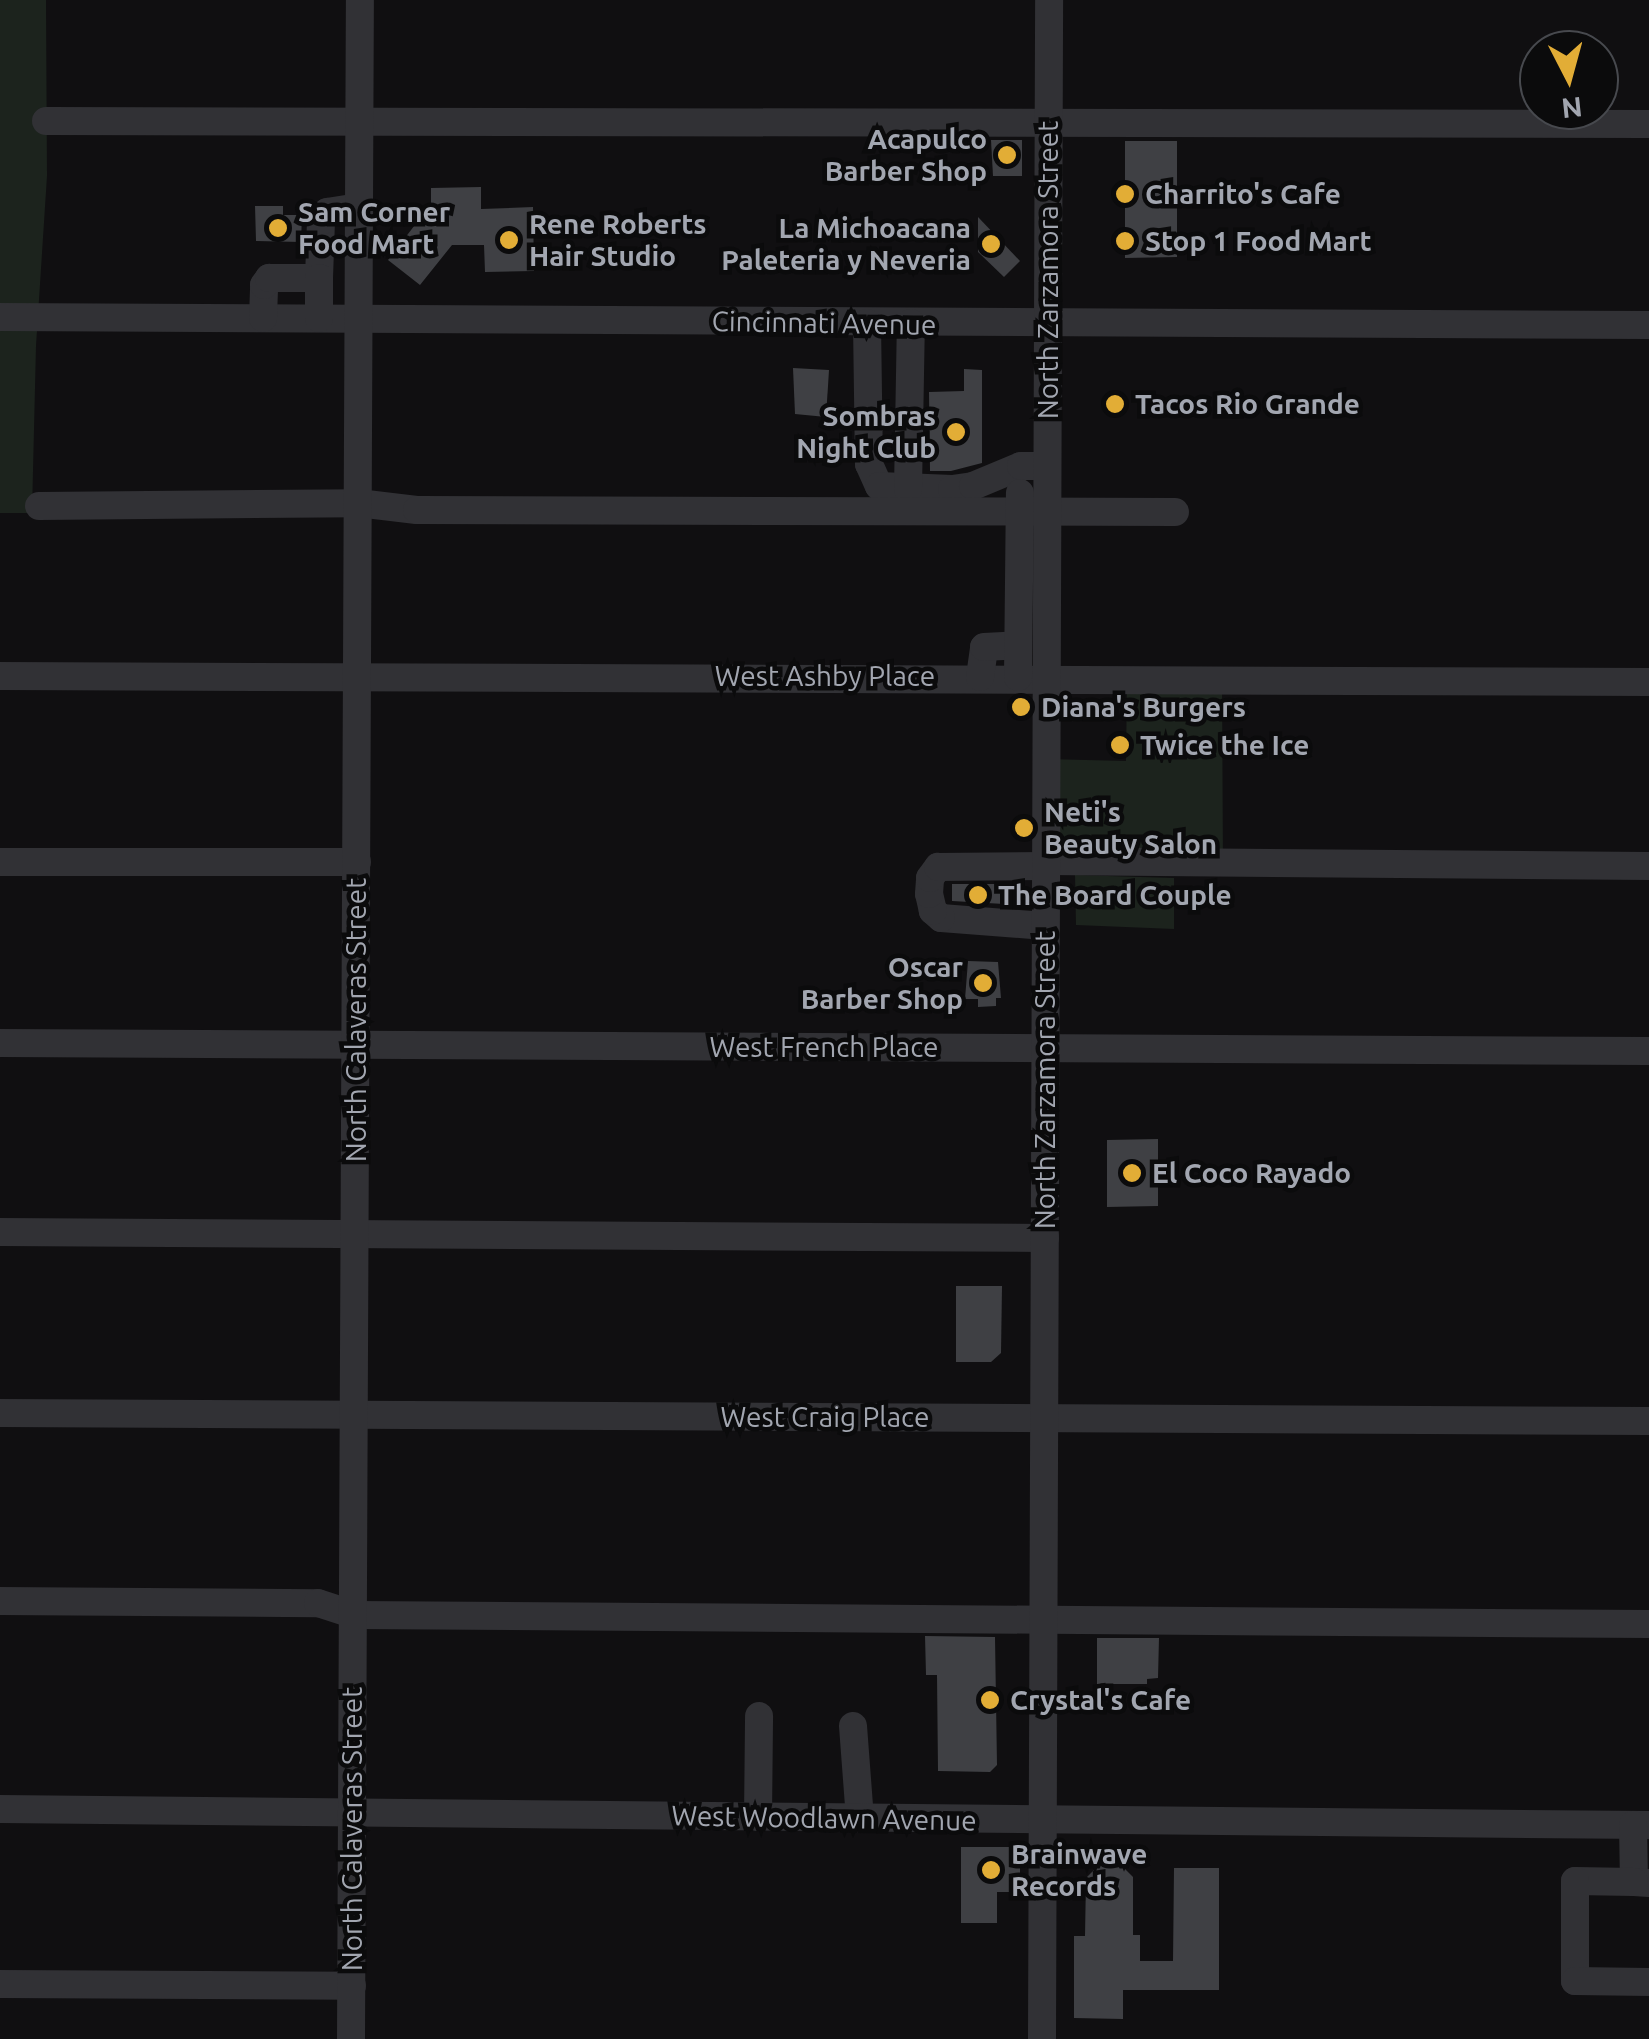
<!DOCTYPE html>
<style>
body{margin:0}
#map{position:relative;width:1649px;height:2039px;overflow:hidden;background:#100f11;font-family:Ubuntu,sans-serif}
div>[style]{position:absolute}
.green>*{inset:0;background:#1c231d}
.building>*{inset:0;background:#3f4044}
.minor>*{height:28px;margin:-14px;padding:0 14px;transform-origin:14px;border-radius:14px;background:#313135}
.dots>*{width:28px;height:28px;translate:-50% -50%;box-sizing:border-box;border:5px solid #0b0b0c;border-radius:50%}
span{translate:-50% -50%;white-space:nowrap;text-align:center;line-height:1.15;-webkit-text-stroke:9px #0b0b0c;paint-order:stroke}
.poi-label{font-size:28px;color:#a2a6b0;font-weight:700}
.right{translate:-100% -50%;text-align:right}
.left{translate:0 -50%;text-align:left}
.street-label{font-size:28px;color:#a2a6b0}
.north{position:absolute;left:1519px;top:30px;width:100px;height:100px;box-sizing:border-box;background:#0b0b0c;border:2px solid #47494e;border-radius:50%;rotate:174deg;font-size:28px;font-weight:700;line-height:40px;text-align:center;color:#a2a6b0}
.north::after{content:'';display:block;margin:auto;width:35px;height:45px;background:#e2ad36;clip-path:polygon(50% 0,100% 100%,50% 72%,0 100%)}
</style>
<div id="map">
<div class="green">
<div style="clip-path:polygon(0 0,46px 0,47px 176px,36px 346px,32px 513px,0 513px)"></div>
<div style="clip-path:polygon(1127px 678px,1222px 679px,1223px 865px,1046px 861px,1046px 759px,1126px 761px)"></div>
<div style="clip-path:polygon(1075px 875px,1174px 878px,1174px 929px,1076px 925px)"></div>
</div>
<div class="building">
<div style="clip-path:polygon(991px 140px,1022px 140px,1022px 176px,993px 176px)"></div>
<div style="clip-path:polygon(1125px 141px,1177px 141px,1177px 257px,1125px 258px)"></div>
<div style="clip-path:polygon(481px 187px,481px 209px,533px 207px,534px 271px,485px 272px,484px 245px,452px 245px,420px 285px,388px 260px,431px 204px,431px 188px)"></div>
<div style="clip-path:polygon(255px 206px,283px 206px,283px 215px,302px 215px,301px 242px,256px 241px)"></div>
<div style="clip-path:polygon(978px 217px,1020px 261px,1004px 277px,978px 252px)"></div>
<div style="clip-path:polygon(793px 368px,829px 370px,826px 417px,795px 414px)"></div>
<div style="clip-path:polygon(964px 369px,982px 370px,982px 463px,951px 471px,930px 471px,929px 392px,964px 391px)"></div>
<div style="clip-path:polygon(952px 884px,1004px 884px,1004px 904px,952px 901px)"></div>
<div style="clip-path:polygon(968px 961px,998px 962px,1001px 998px,996px 998px,996px 1006px,978px 1007px,978px 999px,965px 999px)"></div>
<div style="clip-path:polygon(1158px 1139px,1158px 1206px,1107px 1207px,1107px 1140px)"></div>
<div style="clip-path:polygon(956px 1286px,1002px 1286px,1001px 1353px,991px 1362px,956px 1362px)"></div>
<div style="clip-path:polygon(925px 1636px,995px 1637px,997px 1765px,990px 1772px,938px 1771px,937px 1675px,926px 1675px)"></div>
<div style="clip-path:polygon(1097px 1638px,1159px 1638px,1158px 1678px,1147px 1679px,1147px 1684px,1097px 1684px)"></div>
<div style="clip-path:polygon(961px 1847px,1020px 1847px,1020px 1892px,997px 1892px,997px 1923px,961px 1923px)"></div>
<div style="clip-path:polygon(1110px 1854px,1133px 1877px,1133px 1935px,1140px 1935px,1140px 1961px,1173px 1961px,1174px 1868px,1219px 1868px,1219px 1990px,1123px 1990px,1123px 2019px,1074px 2018px,1074px 1936px,1085px 1936px,1086px 1878px)"></div>
</div>
<div class="minor">
<div style="left:46px;top:121px;width:1603px;rotate:0.11deg"></div>
<div style="left:319px;top:278px;width:57px;rotate:-88deg"></div>
<div style="left:321px;top:221px;width:11px;rotate:-56deg"></div>
<div style="left:327px;top:212px;width:32px;rotate:-9deg"></div>
<div style="left:0;top:317px;width:1649px;rotate:0.28deg"></div>
<div style="left:263px;top:318px;width:33px;rotate:-88deg"></div>
<div style="left:264px;top:285px;width:9px;rotate:-54deg"></div>
<div style="left:269px;top:278px;width:50px"></div>
<div style="left:319px;top:278px;width:40px;rotate:90deg"></div>
<div style="left:867px;top:323px;width:141px;rotate:89.2deg"></div>
<div style="left:869px;top:464px;width:24px;rotate:66deg"></div>
<div style="left:879px;top:486px;width:73px;rotate:2.4deg"></div>
<div style="left:952px;top:489px;width:21px;rotate:-8deg"></div>
<div style="left:973px;top:486px;width:52px;rotate:-22.6deg"></div>
<div style="left:1021px;top:466px;width:26px"></div>
<div style="left:908px;top:489px;width:166px;rotate:-89deg"></div>
<div style="left:39px;top:506px;width:319px;rotate:-0.5deg"></div>
<div style="left:358px;top:503px;width:59px;rotate:6.8deg"></div>
<div style="left:417px;top:510px;width:758px;rotate:0.15deg"></div>
<div style="left:0;top:676px;width:1649px;rotate:0.21deg"></div>
<div style="left:980px;top:677px;width:30px;rotate:-82deg"></div>
<div style="left:984px;top:647px;width:34px;rotate:-3deg"></div>
<div style="left:1018px;top:677px;width:184px;rotate:-89.4deg"></div>
<div style="left:1046px;top:861px;width:603px;rotate:0.48deg"></div>
<div style="left:0;top:862px;width:357px"></div>
<div style="left:1045px;top:926px;width:104px;rotate:-175.6deg"></div>
<div style="left:941px;top:918px;width:11px;rotate:-139deg"></div>
<div style="left:933px;top:911px;width:17px;rotate:-103deg"></div>
<div style="left:929px;top:894px;width:16px;rotate:-86deg"></div>
<div style="left:930px;top:878px;width:14px;rotate:-54deg"></div>
<div style="left:938px;top:867px;width:108px;rotate:-0.5deg"></div>
<div style="left:0;top:1043px;width:1649px;rotate:0.28deg"></div>
<div style="left:0;top:1232px;width:1045px;rotate:0.33deg"></div>
<div style="left:0;top:1413px;width:1649px;rotate:0.28deg"></div>
<div style="left:0;top:1601px;width:318px;rotate:0.4deg"></div>
<div style="left:318px;top:1603px;width:38px;rotate:18deg"></div>
<div style="left:354px;top:1615px;width:1295px;rotate:0.4deg"></div>
<div style="left:853px;top:1726px;width:93px;rotate:85.7deg"></div>
<div style="left:0;top:1809px;width:1649px;rotate:0.56deg"></div>
<div style="left:758px;top:1817px;width:101px;rotate:-89.4deg"></div>
<div style="left:1633px;top:1825px;width:57px;rotate:89deg"></div>
<div style="left:1634px;top:1882px;width:15px;rotate:4deg"></div>
<div style="left:1634px;top:1882px;width:59px;rotate:-179deg"></div>
<div style="left:1575px;top:1881px;width:100px;rotate:90deg"></div>
<div style="left:1575px;top:1981px;width:74px;rotate:0.8deg"></div>
<div style="left:0;top:1984px;width:352px;rotate:0.3deg"></div>
<div style="left:351px;top:2039px;width:2039px;rotate:-89.75deg"></div>
<div style="left:1042px;top:2039px;width:2039px;rotate:-89.8deg"></div>
</div>
<div class="dots">
<div style="left:1007px;top:155px;background:#e2ad36"></div>
<div style="left:1125px;top:194px;background:#e2ad36"></div>
<div style="left:278px;top:228px;background:#e2ad36"></div>
<div style="left:509px;top:240px;background:#e2ad36"></div>
<div style="left:1125px;top:241px;background:#e2ad36"></div>
<div style="left:991px;top:244px;background:#e2ad36"></div>
<div style="left:1115px;top:404px;background:#e2ad36"></div>
<div style="left:956px;top:432px;background:#e2ad36"></div>
<div style="left:1021px;top:707px;background:#e2ad36"></div>
<div style="left:1120px;top:745px;background:#e2ad36"></div>
<div style="left:1024px;top:828px;background:#e2ad36"></div>
<div style="left:978px;top:895px;background:#e2ad36"></div>
<div style="left:983px;top:983px;background:#e2ad36"></div>
<div style="left:1132px;top:1173px;background:#e2ad36"></div>
<div style="left:990px;top:1700px;background:#e2ad36"></div>
<div style="left:991px;top:1870px;background:#e2ad36"></div>
</div>
<div class="poi-label">
<span class="right" style="left:987px;top:155px">Acapulco<br>Barber Shop</span>
<span class="left" style="left:1145px;top:194px">Charrito's Cafe</span>
<span class="left" style="left:298px;top:228px">Sam Corner<br>Food Mart</span>
<span class="left" style="left:529px;top:240px">Rene Roberts<br>Hair Studio</span>
<span class="right" style="left:971px;top:244px">La Michoacana<br>Paleteria y Neveria</span>
<span class="left" style="left:1145px;top:241px">Stop 1 Food Mart</span>
<span class="left" style="left:1135px;top:404px">Tacos Rio Grande</span>
<span class="right" style="left:936px;top:432px">Sombras<br>Night Club</span>
<span class="left" style="left:1041px;top:707px">Diana's Burgers</span>
<span class="left" style="left:1140px;top:745px">Twice the Ice</span>
<span class="left" style="left:1044px;top:828px">Neti's<br>Beauty Salon</span>
<span class="left" style="left:998px;top:895px">The Board Couple</span>
<span class="right" style="left:963px;top:983px">Oscar<br>Barber Shop</span>
<span class="left" style="left:1152px;top:1173px">El Coco Rayado</span>
<span class="left" style="left:1010px;top:1700px">Crystal's Cafe</span>
<span class="left" style="left:1011px;top:1870px">Brainwave<br>Records</span>
</div>
<div class="street-label">
<span style="left:1048px;top:270px;rotate:-90deg">North Zarzamora Street</span>
<span style="left:824px;top:323px;rotate:1deg">Cincinnati Avenue</span>
<span style="left:825px;top:676px">West Ashby Place</span>
<span style="left:356px;top:1020px;rotate:-90deg">North Calaveras Street</span>
<span style="left:824px;top:1047px">West French Place</span>
<span style="left:1045px;top:1080px;rotate:-90deg">North Zarzamora Street</span>
<span style="left:825px;top:1417px">West Craig Place</span>
<span style="left:824px;top:1818px;rotate:1deg">West Woodlawn Avenue</span>
<span style="left:352px;top:1829px;rotate:-90deg">North Calaveras Street</span>
</div>
<div class="north">N</div>
</div>
